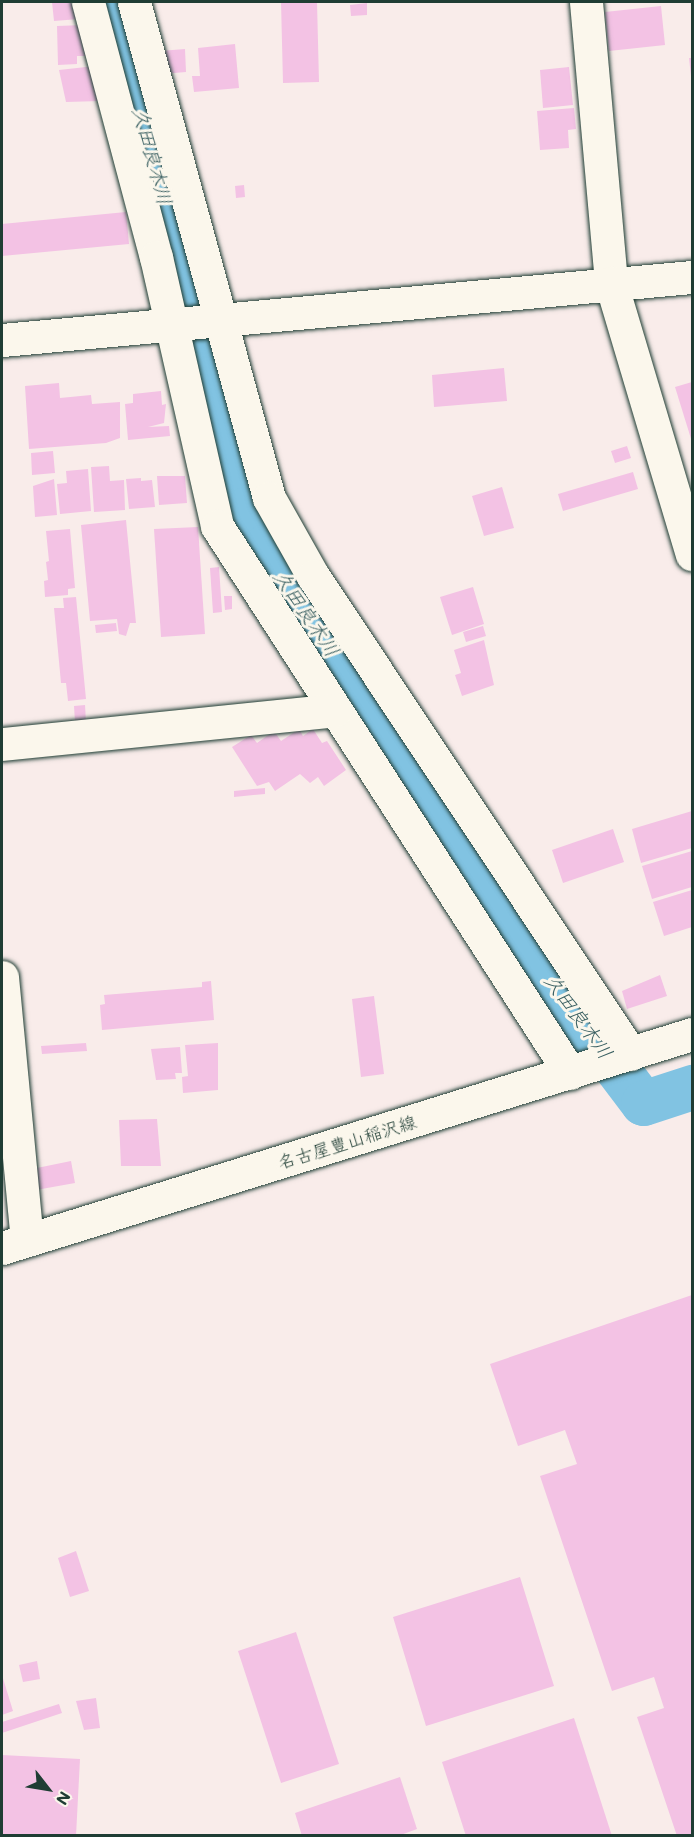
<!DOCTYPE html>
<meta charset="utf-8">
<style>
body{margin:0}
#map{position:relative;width:694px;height:1837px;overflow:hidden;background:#f9ecea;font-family:Mali,"Klee One",sans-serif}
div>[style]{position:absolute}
.river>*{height:45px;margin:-22.5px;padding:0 22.5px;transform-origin:22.5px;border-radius:22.5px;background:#81c3e2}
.building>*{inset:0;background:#f3c2e4}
.roads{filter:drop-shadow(0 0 2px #1f3d34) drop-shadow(0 0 2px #1f3d34)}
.minor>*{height:33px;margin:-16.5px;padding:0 16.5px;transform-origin:16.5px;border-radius:16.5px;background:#fbf7ec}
.major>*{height:33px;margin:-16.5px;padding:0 16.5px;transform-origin:16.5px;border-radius:16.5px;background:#fbf7ec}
span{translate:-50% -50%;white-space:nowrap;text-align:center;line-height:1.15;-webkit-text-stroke:6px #fbf7ec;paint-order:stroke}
.street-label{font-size:18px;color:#1f3d34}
.water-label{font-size:20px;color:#385e60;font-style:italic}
.frame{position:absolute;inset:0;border:3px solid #1f3d34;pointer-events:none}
.north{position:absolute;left:18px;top:1759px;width:60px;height:60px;-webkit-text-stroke:4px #fbf7ec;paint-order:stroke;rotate:121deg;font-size:16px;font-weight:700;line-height:24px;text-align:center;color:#1f3d34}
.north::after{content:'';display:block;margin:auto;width:21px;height:27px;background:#1f3d34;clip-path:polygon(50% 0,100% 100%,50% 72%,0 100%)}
</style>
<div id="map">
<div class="river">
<div style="left:112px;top:2px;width:524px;rotate:75.2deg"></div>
<div style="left:246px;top:509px;width:42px;rotate:64.7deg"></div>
<div style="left:264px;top:547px;width:539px;rotate:56.43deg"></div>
<div style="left:562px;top:996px;width:134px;rotate:52.9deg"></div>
<div style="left:643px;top:1103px;width:52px;rotate:-18.1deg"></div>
</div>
<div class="building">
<div style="clip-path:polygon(52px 2px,74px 2px,79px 19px,54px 21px)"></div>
<div style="clip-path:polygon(281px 2px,317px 2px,319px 82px,283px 83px)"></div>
<div style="clip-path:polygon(367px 3px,367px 15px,351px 16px,350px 5px)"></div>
<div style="clip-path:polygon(661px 6px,665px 45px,609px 51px,605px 12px)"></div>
<div style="clip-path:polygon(84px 25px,90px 56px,77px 56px,77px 64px,58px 65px,57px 26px)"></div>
<div style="clip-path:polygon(235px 44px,239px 88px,194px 92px,192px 76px,200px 76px,198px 48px)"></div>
<div style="clip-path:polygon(185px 49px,186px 72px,162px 74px,160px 51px)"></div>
<div style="clip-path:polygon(689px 58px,692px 58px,692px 75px,691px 76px)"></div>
<div style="clip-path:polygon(95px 66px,101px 101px,66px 102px,59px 70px)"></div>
<div style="clip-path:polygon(569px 67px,573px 105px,543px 108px,540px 70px)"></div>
<div style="clip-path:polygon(574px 108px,576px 129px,568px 130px,569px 148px,540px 150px,537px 111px)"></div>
<div style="clip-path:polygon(244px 185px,245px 197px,236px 198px,235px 186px)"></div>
<div style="clip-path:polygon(126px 212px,129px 244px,2px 256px,2px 224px)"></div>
<div style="clip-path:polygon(504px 368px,507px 401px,434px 407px,432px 375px)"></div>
<div style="clip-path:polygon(692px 382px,692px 442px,675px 387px)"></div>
<div style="clip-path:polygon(59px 383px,60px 398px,91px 395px,92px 404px,120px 402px,120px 438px,106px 443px,29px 449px,25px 386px)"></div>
<div style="clip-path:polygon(161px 391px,162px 405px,166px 404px,164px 423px,148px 427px,169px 426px,170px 436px,128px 440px,125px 404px,133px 403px,133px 394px)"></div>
<div style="clip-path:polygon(627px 446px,631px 458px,615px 463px,611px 451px)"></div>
<div style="clip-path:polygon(53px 451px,55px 473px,32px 475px,31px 453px)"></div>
<div style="clip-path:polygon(109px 466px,110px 481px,124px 480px,125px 510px,94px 512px,91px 467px)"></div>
<div style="clip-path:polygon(88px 469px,91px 511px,60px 514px,57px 484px,67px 483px,66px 471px)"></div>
<div style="clip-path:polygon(633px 472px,638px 489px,563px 511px,558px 494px)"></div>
<div style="clip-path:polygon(157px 476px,185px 476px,187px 503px,159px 505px)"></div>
<div style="clip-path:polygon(141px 478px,141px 481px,152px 480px,155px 507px,129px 509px,126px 479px)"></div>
<div style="clip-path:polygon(54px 479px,57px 515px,35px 517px,33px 486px)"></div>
<div style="clip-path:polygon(502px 487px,514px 528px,484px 536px,472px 496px)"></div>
<div style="clip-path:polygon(126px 520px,136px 623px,130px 623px,126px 636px,119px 634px,117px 619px,90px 621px,81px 525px)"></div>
<div style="clip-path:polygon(198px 527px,205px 634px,161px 637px,154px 529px)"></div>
<div style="clip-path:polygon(70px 529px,75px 588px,68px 589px,68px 595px,45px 597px,44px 581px,48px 580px,46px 562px,49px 561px,46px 531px)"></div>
<div style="clip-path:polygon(219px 567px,222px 612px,213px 613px,210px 568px)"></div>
<div style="clip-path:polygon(473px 587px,484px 624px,452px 635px,440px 597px)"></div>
<div style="clip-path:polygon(224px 596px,232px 596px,232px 609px,225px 610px)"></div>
<div style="clip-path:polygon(76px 597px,86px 699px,68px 701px,66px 683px,61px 683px,54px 608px,64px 608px,63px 598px)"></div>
<div style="clip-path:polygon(116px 623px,117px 631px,96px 633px,95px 625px)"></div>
<div style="clip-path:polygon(483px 626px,486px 636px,466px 642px,463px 632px)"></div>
<div style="clip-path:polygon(484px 640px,494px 685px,462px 696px,455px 675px,461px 673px,454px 650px)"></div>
<div style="clip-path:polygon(85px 705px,86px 722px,75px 722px,74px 706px)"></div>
<div style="clip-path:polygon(299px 729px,303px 736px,313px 729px,322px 743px,327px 741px,346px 770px,324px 786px,318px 777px,310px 783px,300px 774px,275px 791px,269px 782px,257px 786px,232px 747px,251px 735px,257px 743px,274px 731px,281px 741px)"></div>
<div style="clip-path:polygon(265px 788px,265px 794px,234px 797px,234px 791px)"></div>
<div style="clip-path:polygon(692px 811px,692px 848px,641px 863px,632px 829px)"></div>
<div style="clip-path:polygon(613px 829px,624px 862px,563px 883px,552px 850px)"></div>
<div style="clip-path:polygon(692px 851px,692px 887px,652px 899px,642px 866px)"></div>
<div style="clip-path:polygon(692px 890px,692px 927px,664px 936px,653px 902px)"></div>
<div style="clip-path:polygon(660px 975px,667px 996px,627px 1009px,622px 991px)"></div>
<div style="clip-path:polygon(211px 981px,214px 1020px,102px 1030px,100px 1005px,105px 1004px,104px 995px,202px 987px,202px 982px)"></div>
<div style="clip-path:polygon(374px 996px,384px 1074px,361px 1077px,352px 999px)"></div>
<div style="clip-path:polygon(86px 1043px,87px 1051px,42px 1054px,41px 1046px)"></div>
<div style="clip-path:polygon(218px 1043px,218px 1090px,183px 1093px,182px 1077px,188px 1076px,185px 1045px)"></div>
<div style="clip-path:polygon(180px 1047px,182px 1073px,175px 1073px,176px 1079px,156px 1080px,151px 1049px)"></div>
<div style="clip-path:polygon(157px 1119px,161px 1166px,121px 1166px,119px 1120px)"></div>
<div style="clip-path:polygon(71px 1161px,75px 1183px,36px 1190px,32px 1169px)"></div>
<div style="clip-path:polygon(692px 1295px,692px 1836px,677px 1836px,637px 1717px,664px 1708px,654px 1677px,612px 1691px,540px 1476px,577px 1464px,565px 1430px,518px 1446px,490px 1364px)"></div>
<div style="clip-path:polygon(76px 1551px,89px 1591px,70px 1597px,58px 1558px)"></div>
<div style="clip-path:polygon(520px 1577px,554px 1686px,426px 1726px,393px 1617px)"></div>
<div style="clip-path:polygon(296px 1632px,339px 1764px,281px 1783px,238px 1651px)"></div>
<div style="clip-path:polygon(37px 1661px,40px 1679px,23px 1682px,19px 1665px)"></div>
<div style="clip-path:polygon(2px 1675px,13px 1711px,2px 1715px)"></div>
<div style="clip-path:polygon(96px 1698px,100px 1728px,84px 1730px,76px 1701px)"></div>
<div style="clip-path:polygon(59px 1704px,62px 1713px,2px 1733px,2px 1722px)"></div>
<div style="clip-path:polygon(574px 1718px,612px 1836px,466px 1836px,442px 1762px)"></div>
<div style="clip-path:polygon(2px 1755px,80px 1759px,76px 1836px,2px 1836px)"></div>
<div style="clip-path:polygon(400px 1777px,417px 1829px,398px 1836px,302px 1836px,295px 1813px)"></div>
</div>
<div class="roads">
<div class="minor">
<div style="left:88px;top:2px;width:264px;rotate:75.1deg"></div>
<div style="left:156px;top:257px;width:276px;rotate:77.2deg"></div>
<div style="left:217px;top:526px;width:651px;rotate:57.16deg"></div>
<div style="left:134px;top:2px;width:514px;rotate:74.77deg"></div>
<div style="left:269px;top:498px;width:90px;rotate:60.6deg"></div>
<div style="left:313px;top:576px;width:574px;rotate:56.37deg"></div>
<div style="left:586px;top:2px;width:282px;rotate:84.9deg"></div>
<div style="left:611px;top:283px;width:283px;rotate:73.4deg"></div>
<div style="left:2px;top:340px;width:693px;rotate:-5.22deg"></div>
<div style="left:2px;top:744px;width:335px;rotate:-5.8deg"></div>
<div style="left:2px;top:977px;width:264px;rotate:84.6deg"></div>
</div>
<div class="major">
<div style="left:2px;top:1248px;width:722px;rotate:-17.23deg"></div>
</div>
</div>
<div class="street-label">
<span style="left:347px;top:1142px;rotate:-17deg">名古屋豊山稲沢線</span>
</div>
<div class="water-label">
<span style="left:153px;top:156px;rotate:75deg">久田良木川</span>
<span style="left:307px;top:613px;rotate:56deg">久田良木川</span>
<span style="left:579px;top:1016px;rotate:54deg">久田良木川</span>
</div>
<div class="frame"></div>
<div class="north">N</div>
</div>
